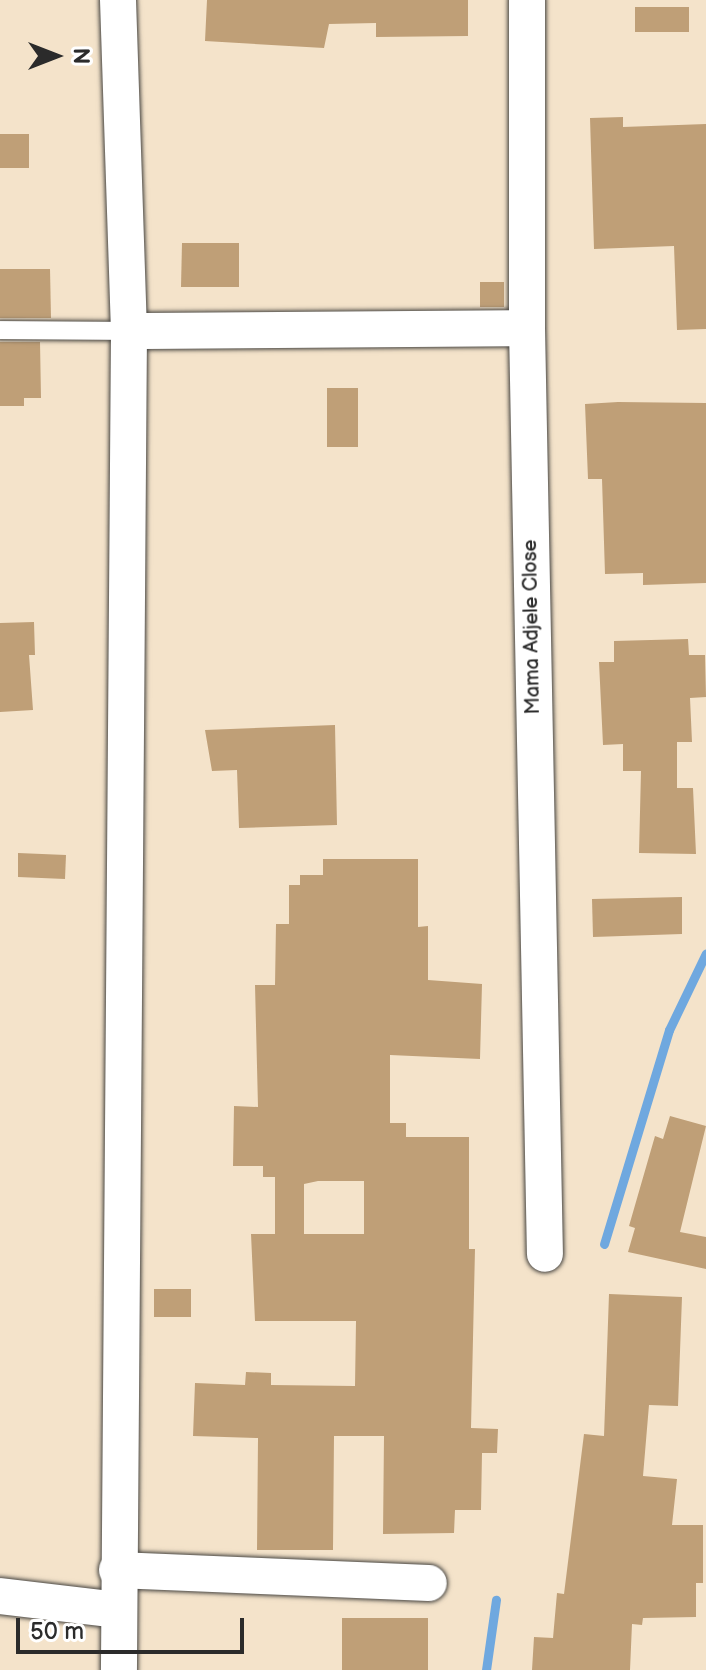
<!DOCTYPE html>
<style>
body{margin:0}
#map{position:relative;width:706px;height:1670px;overflow:hidden;background:#f4e3ca;font-family:"Balsamiq Sans",sans-serif}
div>[style]{position:absolute}
.stream>*{height:9px;margin:-4.5px;padding:0 4.5px;transform-origin:4.5px;border-radius:4.5px;background:#6fa8df}
.building>*{inset:0;background:#bf9f77}
.roads{filter:drop-shadow(0 0 2px #494743) drop-shadow(0 0 2px #494743)}
.service>*{height:18px;margin:-9px;padding:0 9px;transform-origin:9px;border-radius:9px;background:#fff}
.minor>*{height:36px;margin:-18px;padding:0 18px;transform-origin:18px;border-radius:18px;background:#fff}
span{translate:-50% -50%;white-space:nowrap;text-align:center;line-height:1.15;-webkit-text-stroke:8px #fff;paint-order:stroke}
.street-label{font-size:20px;color:#2b2b2b}
.north{position:absolute;left:16px;top:16px;width:80px;height:80px;-webkit-text-stroke:6px #fff;paint-order:stroke;rotate:90deg;font-size:22px;font-weight:700;line-height:32px;text-align:center;color:#2b2b2b}
.north::after{content:'';display:block;margin:auto;width:28px;height:36px;background:#2b2b2b;clip-path:polygon(50% 0,100% 100%,50% 72%,0 100%)}
.scale{position:absolute;left:16px;top:1618px;width:228px;height:36px;box-sizing:border-box;border:4px solid #2b2b2b;border-top:0;padding-left:10px;font-size:24px;line-height:28px;white-space:nowrap;color:#2b2b2b;-webkit-text-stroke:6px #fff;paint-order:stroke}
</style>
<div id="map">
<div class="stream">
<div style="left:604px;top:1244px;width:224px;rotate:-73.1deg"></div>
<div style="left:669px;top:1030px;width:85px;rotate:-64.3deg"></div>
<div style="left:486px;top:1670px;width:71px;rotate:-81.9deg"></div>
</div>
<div class="building">
<div style="clip-path:polygon(207px 0,468px 0,468px 36px,376px 37px,376px 23px,329px 24px,324px 48px,205px 41px)"></div>
<div style="clip-path:polygon(635px 7px,689px 7px,689px 32px,635px 32px)"></div>
<div style="clip-path:polygon(623px 117px,623px 127px,706px 124px,706px 329px,677px 330px,674px 246px,594px 249px,590px 118px)"></div>
<div style="clip-path:polygon(0 134px,29px 134px,29px 168px,0 168px)"></div>
<div style="clip-path:polygon(182px 243px,239px 243px,239px 287px,181px 287px)"></div>
<div style="clip-path:polygon(0 269px,50px 269px,51px 318px,0 318px)"></div>
<div style="clip-path:polygon(480px 282px,504px 282px,504px 307px,480px 307px)"></div>
<div style="clip-path:polygon(0 342px,40px 342px,41px 398px,24px 398px,24px 406px,0 406px)"></div>
<div style="clip-path:polygon(327px 388px,358px 388px,358px 447px,327px 447px)"></div>
<div style="clip-path:polygon(618px 402px,706px 403px,706px 583px,643px 585px,643px 573px,605px 574px,602px 479px,588px 479px,585px 404px)"></div>
<div style="clip-path:polygon(34px 622px,35px 655px,29px 655px,33px 710px,0 712px,0 623px)"></div>
<div style="clip-path:polygon(688px 639px,689px 655px,705px 655px,706px 697px,690px 698px,692px 742px,677px 742px,677px 788px,693px 788px,696px 854px,639px 853px,641px 771px,623px 771px,623px 744px,603px 745px,599px 662px,614px 662px,614px 641px)"></div>
<div style="clip-path:polygon(335px 725px,337px 825px,239px 828px,237px 770px,212px 771px,205px 730px)"></div>
<div style="clip-path:polygon(18px 853px,66px 855px,65px 879px,18px 877px)"></div>
<div style="clip-path:polygon(evenodd,323px 859px,418px 859px,418px 927px,428px 926px,428px 980px,482px 984px,480px 1059px,390px 1055px,390px 1123px,406px 1123px,406px 1137px,469px 1137px,469px 1249px,475px 1249px,471px 1428px,498px 1429px,497px 1453px,482px 1453px,481px 1510px,455px 1510px,454px 1533px,383px 1534px,384px 1436px,334px 1436px,333px 1550px,257px 1550px,258px 1438px,193px 1436px,195px 1383px,245px 1385px,246px 1372px,271px 1373px,271px 1385px,355px 1386px,356px 1321px,255px 1321px,251px 1234px,275px 1234px,275px 1177px,263px 1177px,263px 1166px,233px 1166px,234px 1106px,258px 1107px,255px 985px,275px 985px,276px 924px,289px 924px,289px 885px,300px 885px,300px 875px,323px 875px,323px 859px,318px 1181px,364px 1181px,364px 1234px,304px 1234px,304px 1184px,318px 1181px)"></div>
<div style="clip-path:polygon(682px 897px,682px 934px,593px 937px,592px 899px)"></div>
<div style="clip-path:polygon(670px 1116px,706px 1126px,680px 1232px,706px 1237px,706px 1269px,628px 1252px,635px 1228px,629px 1226px,655px 1136px,663px 1139px)"></div>
<div style="clip-path:polygon(154px 1289px,191px 1289px,191px 1317px,154px 1317px)"></div>
<div style="clip-path:polygon(609px 1294px,682px 1297px,678px 1406px,649px 1405px,643px 1476px,677px 1479px,672px 1525px,703px 1525px,703px 1583px,696px 1583px,696px 1617px,643px 1618px,642px 1625px,632px 1624px,630px 1670px,532px 1670px,534px 1637px,553px 1638px,557px 1593px,564px 1594px,584px 1434px,604px 1436px)"></div>
<div style="clip-path:polygon(342px 1618px,428px 1618px,428px 1670px,342px 1670px)"></div>
</div>
<div class="roads">
<div class="service">
<div style="left:0;top:330px;width:129px;rotate:0.4deg"></div>
</div>
<div class="minor">
<div style="left:118px;top:0;width:331px;rotate:88.1deg"></div>
<div style="left:129px;top:331px;width:1339px;rotate:90.43deg"></div>
<div style="left:527px;top:0;width:328px;rotate:90deg"></div>
<div style="left:527px;top:328px;width:926px;rotate:88.89deg"></div>
<div style="left:129px;top:331px;width:398px;rotate:-0.4deg"></div>
<div style="left:117px;top:1570px;width:312px;rotate:2.4deg"></div>
<div style="left:0;top:1596px;width:119px;rotate:6.8deg"></div>
</div>
</div>
<div class="street-label">
<span style="left:532px;top:627px;rotate:-91deg">Mama Adjele Close</span>
</div>
<div class="north">N</div>
<div class="scale">50 m</div>
</div>
